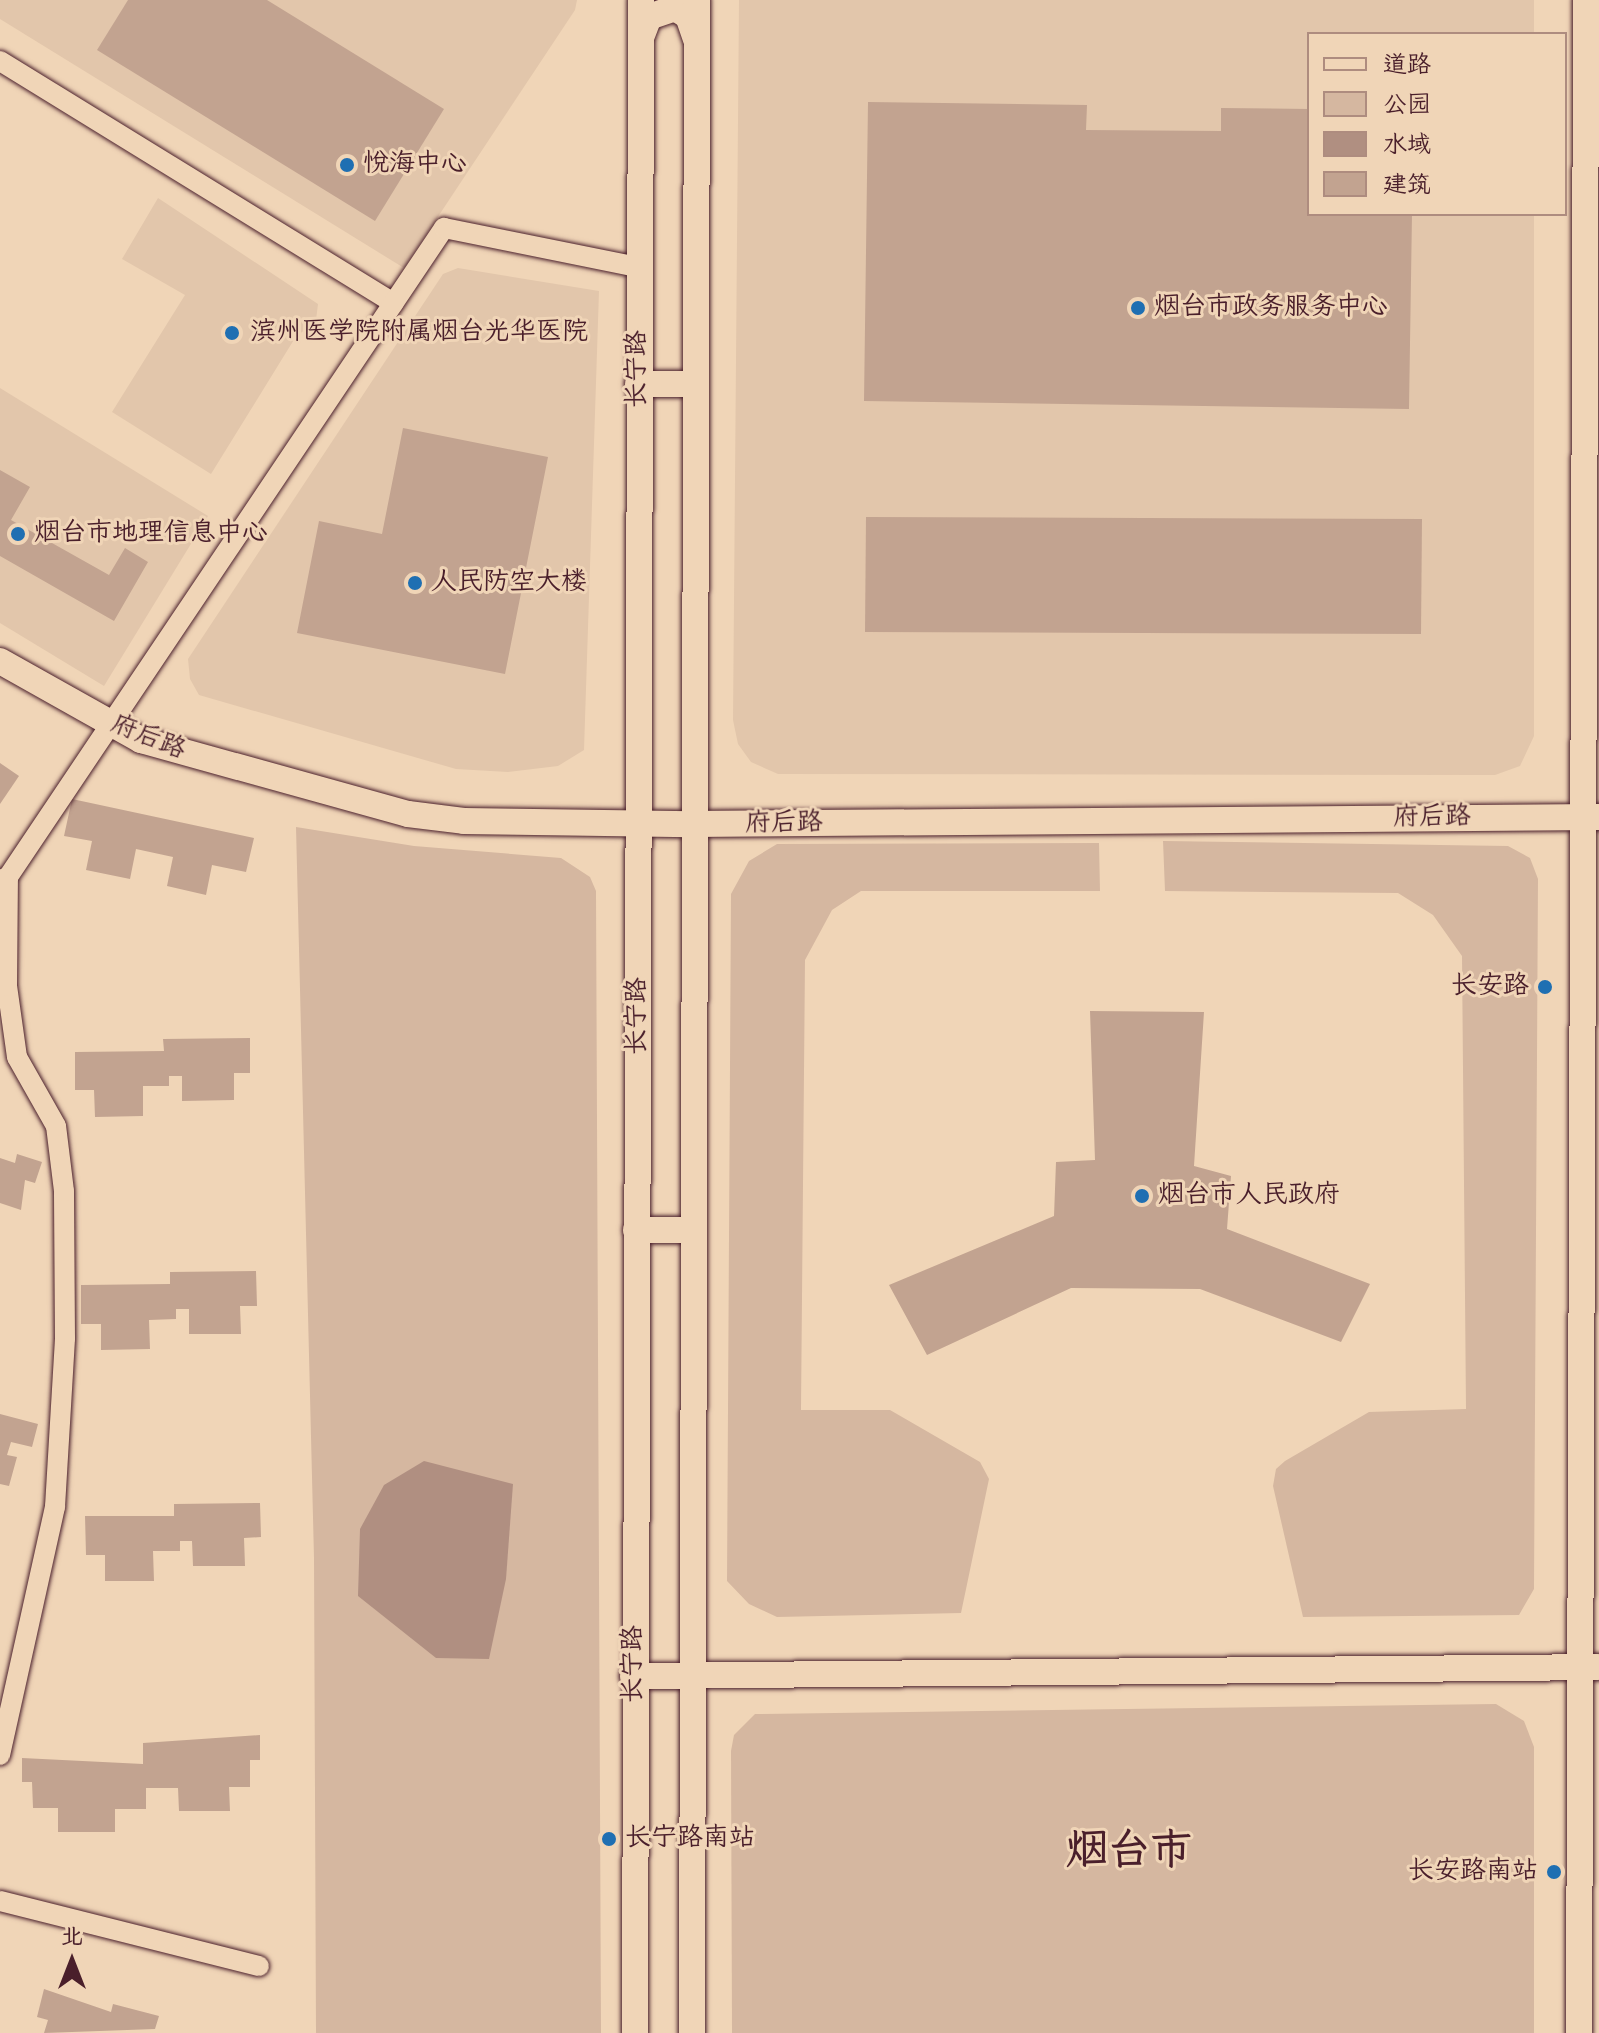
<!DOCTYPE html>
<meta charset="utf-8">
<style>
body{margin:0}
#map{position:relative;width:1599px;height:2033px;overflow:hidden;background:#f0d5b7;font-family:Mynerve,"LXGW WenKai TC",sans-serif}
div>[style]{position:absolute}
.built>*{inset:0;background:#e2c6ab}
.green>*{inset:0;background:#d5b7a0}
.water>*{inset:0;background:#b08f81}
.building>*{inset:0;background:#c2a390}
.roads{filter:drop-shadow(0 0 2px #4a1f2b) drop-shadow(0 0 2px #4a1f2b)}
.minor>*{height:20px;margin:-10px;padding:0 10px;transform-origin:10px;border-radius:10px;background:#f0d5b7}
.tertiary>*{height:26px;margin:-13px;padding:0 13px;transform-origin:13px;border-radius:13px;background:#f0d5b7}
.dots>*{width:22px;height:22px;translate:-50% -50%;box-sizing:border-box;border:4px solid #f0d5b7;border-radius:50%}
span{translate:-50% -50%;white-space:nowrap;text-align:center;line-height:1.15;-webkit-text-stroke:6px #f0d5b7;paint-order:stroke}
.poi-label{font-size:26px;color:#4a1f2b}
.left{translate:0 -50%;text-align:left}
.right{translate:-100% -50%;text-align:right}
.street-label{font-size:26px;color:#4a1f2b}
.town-label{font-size:42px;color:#4a1f2b;font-weight:700}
.legend{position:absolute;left:1307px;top:32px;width:260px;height:184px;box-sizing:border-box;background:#f0d5b7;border:2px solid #ae8c7f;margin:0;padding:10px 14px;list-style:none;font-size:24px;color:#4a1f2b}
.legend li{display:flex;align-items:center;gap:16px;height:40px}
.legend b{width:40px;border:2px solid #ae8c7f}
.north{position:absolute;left:32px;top:1921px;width:80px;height:80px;-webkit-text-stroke:6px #f0d5b7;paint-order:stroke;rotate:0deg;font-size:22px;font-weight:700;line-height:32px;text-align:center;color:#4a1f2b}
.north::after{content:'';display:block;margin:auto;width:28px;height:36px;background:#4a1f2b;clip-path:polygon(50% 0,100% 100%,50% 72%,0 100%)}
</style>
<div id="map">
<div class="built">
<div style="clip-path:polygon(0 0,577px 0,575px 10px,404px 268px,0 19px)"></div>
<div style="clip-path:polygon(739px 0,1534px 0,1534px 34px,1309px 34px,1309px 214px,1534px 214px,1534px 736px,1520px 766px,1495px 775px,778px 774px,751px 762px,738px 744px,733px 720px)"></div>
<div style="clip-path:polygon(158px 198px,318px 304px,316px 320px,295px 338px,211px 474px,112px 412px,185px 295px,122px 259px)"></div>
<div style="clip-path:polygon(458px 268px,599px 291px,584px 750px,558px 766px,508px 772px,456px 769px,199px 695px,190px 679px,188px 659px,443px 274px)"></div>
<div style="clip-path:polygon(0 388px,208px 516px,104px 686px,0 623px)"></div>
</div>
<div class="green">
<div style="clip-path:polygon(296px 827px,414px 846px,561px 858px,590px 877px,596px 891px,601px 2033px,316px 2033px,314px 1558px)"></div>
<div style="clip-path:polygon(1163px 841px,1508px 846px,1530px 858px,1538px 879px,1534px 1589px,1519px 1615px,1303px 1617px,1273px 1486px,1276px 1469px,1285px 1461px,1369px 1412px,1466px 1409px,1462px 956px,1433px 915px,1398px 893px,1165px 891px)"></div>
<div style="clip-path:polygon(1099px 843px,1100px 891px,861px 891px,832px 910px,805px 960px,801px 1410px,890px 1410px,980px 1462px,989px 1479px,961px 1613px,777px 1617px,749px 1604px,727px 1581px,731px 894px,749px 861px,777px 844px)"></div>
<div style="clip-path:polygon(1496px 1704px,1524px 1721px,1534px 1747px,1534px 2033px,732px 2033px,731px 1751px,734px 1735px,755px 1714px)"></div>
</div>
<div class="water">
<div style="clip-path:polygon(424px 1461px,513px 1484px,506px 1579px,489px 1659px,436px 1658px,358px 1596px,360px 1529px,384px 1485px)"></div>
</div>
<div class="building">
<div style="clip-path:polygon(128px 0,267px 0,444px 109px,375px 221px,97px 50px)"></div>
<div style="clip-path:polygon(868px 102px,1087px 105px,1086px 130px,1221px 131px,1221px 108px,1309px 109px,1309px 214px,1412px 214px,1409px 409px,864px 401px)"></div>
<div style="clip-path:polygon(403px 428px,548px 457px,505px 674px,297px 633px,319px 521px,382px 534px)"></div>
<div style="clip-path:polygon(0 470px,30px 487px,11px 520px,109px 575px,125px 548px,148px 562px,114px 621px,0 556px)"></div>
<div style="clip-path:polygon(866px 517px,1422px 519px,1421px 634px,865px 632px)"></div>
<div style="clip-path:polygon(0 763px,19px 776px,0 804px)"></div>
<div style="clip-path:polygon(72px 799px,254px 838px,246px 872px,212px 865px,206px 895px,167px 886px,173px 857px,136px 849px,130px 879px,86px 870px,92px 841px,64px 836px)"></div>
<div style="clip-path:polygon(1090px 1011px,1204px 1012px,1194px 1166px,1231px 1176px,1227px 1229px,1370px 1284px,1341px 1342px,1200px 1289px,1071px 1288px,927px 1355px,889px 1285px,1054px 1216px,1056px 1162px,1095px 1160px)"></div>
<div style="clip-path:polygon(250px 1038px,250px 1073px,234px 1073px,234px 1100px,182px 1101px,182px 1076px,169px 1076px,169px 1086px,143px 1086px,143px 1116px,95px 1117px,94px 1090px,75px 1090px,75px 1052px,164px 1051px,163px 1039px)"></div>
<div style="clip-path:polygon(17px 1154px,42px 1162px,35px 1183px,25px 1180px,21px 1210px,0 1203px,0 1158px,15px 1163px)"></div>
<div style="clip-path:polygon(256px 1271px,257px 1306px,240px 1306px,241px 1334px,189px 1334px,189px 1309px,176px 1309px,176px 1319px,149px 1320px,150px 1349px,101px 1350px,101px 1324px,81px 1324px,81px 1285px,170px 1284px,170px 1272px)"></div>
<div style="clip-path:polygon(0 1414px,38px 1424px,32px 1447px,11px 1442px,7px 1455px,17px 1457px,9px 1486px,0 1484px)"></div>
<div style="clip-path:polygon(260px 1503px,261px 1537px,244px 1538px,245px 1566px,193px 1566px,192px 1541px,180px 1541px,180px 1551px,153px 1551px,154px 1581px,105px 1581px,105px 1555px,86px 1555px,85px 1516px,174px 1516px,174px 1504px)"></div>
<div style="clip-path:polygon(260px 1735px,260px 1760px,250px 1760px,250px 1787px,229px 1787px,230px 1811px,179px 1811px,178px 1788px,146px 1788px,146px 1809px,115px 1809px,115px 1832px,58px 1832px,58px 1808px,33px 1808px,32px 1782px,22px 1782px,22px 1758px,143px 1764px,143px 1743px)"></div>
<div style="clip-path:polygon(44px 1989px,111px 2012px,113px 2004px,159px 2016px,155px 2029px,44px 2033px,48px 2020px,37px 2017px)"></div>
</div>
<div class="roads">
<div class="minor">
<div style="left:0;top:61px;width:462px;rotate:31.6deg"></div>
<div style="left:0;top:880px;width:9px;rotate:-21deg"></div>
<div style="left:8px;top:877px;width:782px;rotate:-56.11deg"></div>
<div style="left:444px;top:228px;width:198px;rotate:11.4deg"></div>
<div style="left:0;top:1755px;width:254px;rotate:-77.5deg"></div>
<div style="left:55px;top:1507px;width:169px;rotate:-86.6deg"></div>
<div style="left:65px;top:1338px;width:147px;rotate:-90.4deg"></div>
<div style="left:64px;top:1191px;width:65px;rotate:-97deg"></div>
<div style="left:56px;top:1126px;width:79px;rotate:-119.5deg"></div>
<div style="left:17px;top:1057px;width:72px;rotate:-98deg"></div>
<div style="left:7px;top:986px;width:109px;rotate:-89.5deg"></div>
<div style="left:0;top:1901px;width:267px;rotate:14.1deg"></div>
</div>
<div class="tertiary">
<div style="left:642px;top:35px;width:19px;rotate:-69deg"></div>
<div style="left:649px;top:17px;width:28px;rotate:-19deg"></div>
<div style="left:675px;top:8px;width:15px;rotate:32deg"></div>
<div style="left:688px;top:16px;width:24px;rotate:71deg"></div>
<div style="left:638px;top:384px;width:57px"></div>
<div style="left:0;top:661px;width:162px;rotate:29.3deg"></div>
<div style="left:141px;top:740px;width:277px;rotate:15.5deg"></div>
<div style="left:408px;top:814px;width:56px;rotate:7.1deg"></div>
<div style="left:464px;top:821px;width:228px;rotate:0.8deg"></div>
<div style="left:692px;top:824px;width:907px;rotate:-0.44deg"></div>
<div style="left:636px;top:1230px;width:56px"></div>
<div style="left:633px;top:1676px;width:965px;rotate:-0.53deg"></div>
<div style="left:635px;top:2033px;width:2033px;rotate:-89.83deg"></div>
<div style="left:692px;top:2033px;width:2033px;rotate:-89.86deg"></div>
<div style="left:1579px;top:2033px;width:2033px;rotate:-89.8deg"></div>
</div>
</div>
<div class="dots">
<div style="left:347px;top:165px;background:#1f6fb2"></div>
<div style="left:1138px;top:308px;background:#1f6fb2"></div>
<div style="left:232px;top:333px;background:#1f6fb2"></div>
<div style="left:18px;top:534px;background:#1f6fb2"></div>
<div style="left:415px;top:583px;background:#1f6fb2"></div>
<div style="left:1545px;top:987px;background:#1f6fb2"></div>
<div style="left:1142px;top:1196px;background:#1f6fb2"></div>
<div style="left:609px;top:1839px;background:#1f6fb2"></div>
<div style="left:1554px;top:1872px;background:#1f6fb2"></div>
</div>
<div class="poi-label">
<span class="left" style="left:363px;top:165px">悦海中心</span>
<span class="left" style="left:1154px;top:308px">烟台市政务服务中心</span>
<span class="left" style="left:250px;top:333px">滨州医学院附属烟台光华医院</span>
<span class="left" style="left:34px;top:534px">烟台市地理信息中心</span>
<span class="left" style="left:431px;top:583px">人民防空大楼</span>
<span class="right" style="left:1529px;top:987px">长安路</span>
<span class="left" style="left:1158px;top:1196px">烟台市人民政府</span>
<span class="left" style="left:625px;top:1839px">长宁路南站</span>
<span class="right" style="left:1538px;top:1872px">长安路南站</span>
</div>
<div class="street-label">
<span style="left:638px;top:369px;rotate:-90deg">长宁路</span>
<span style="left:148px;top:738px;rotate:22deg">府后路</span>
<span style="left:1432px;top:818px;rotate:-1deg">府后路</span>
<span style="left:784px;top:824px;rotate:-1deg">府后路</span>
<span style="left:638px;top:1016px;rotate:-90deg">长宁路</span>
<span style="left:634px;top:1664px;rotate:-90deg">长宁路</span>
</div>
<div class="town-label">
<span style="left:1129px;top:1852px">烟台市</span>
</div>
<ul class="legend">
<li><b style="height:10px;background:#f0d5b7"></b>道路</li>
<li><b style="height:22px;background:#d5b7a0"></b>公园</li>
<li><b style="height:22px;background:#b08f81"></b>水域</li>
<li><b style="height:22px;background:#c2a390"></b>建筑</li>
</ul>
<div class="north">北</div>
</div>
